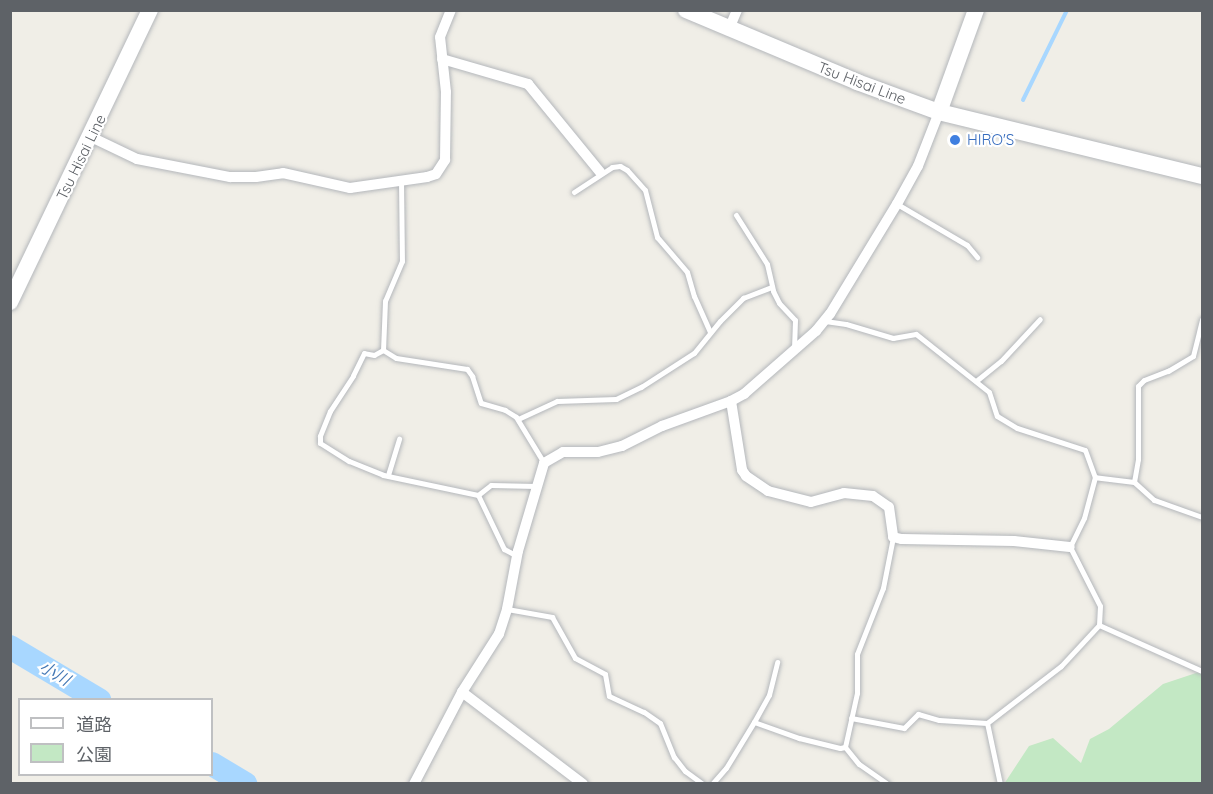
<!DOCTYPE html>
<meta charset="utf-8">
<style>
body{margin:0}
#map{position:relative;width:1213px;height:794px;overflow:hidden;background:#f0eee7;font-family:Quicksand,"Noto Sans JP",sans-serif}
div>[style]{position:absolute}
.green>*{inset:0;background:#c3e8c4}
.stream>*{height:4px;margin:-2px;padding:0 2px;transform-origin:2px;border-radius:2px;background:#a8d7ff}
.river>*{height:24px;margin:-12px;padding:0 12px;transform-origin:12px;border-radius:12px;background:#a8d7ff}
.roads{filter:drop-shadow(0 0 2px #b4b7bb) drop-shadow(0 0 2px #b4b7bb)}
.service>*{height:5px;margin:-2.5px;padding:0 2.5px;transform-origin:2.5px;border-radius:2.5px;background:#fff}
.minor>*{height:10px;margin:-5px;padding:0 5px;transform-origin:5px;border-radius:5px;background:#fff}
.secondary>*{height:16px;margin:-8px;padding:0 8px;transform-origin:8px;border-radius:8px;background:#fff}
.dots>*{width:16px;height:16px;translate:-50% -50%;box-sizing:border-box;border:3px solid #fff;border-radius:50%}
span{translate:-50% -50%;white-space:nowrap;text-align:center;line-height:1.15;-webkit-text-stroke:4.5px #fff;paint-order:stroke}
.street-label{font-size:15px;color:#5e6267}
.shop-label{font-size:15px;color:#366cbe}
.left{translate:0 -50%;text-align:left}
.water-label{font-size:16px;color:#4277b4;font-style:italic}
.frame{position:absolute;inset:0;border:12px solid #5e6267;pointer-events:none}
.legend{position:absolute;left:18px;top:698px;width:195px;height:78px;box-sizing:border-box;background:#fff;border:2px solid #bfc0c2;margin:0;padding:8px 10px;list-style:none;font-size:18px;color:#5e6267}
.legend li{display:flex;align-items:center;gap:12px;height:30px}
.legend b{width:30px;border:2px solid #bfc0c2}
</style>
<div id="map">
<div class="green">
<div style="clip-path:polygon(1202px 671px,1202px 783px,1004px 784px,1029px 746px,1053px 738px,1081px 763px,1090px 739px,1109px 729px,1163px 684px)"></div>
</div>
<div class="stream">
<div style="left:1023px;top:100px;width:100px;rotate:-63.9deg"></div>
</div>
<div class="river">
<div style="left:10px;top:647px;width:104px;rotate:30.8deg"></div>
<div style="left:212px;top:764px;width:39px;rotate:31deg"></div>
</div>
<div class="roads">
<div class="service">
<div style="left:401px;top:181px;width:80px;rotate:89.3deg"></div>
<div style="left:402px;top:261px;width:43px;rotate:113deg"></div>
<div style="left:385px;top:301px;width:49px;rotate:92.3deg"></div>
<div style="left:383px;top:350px;width:15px;rotate:32deg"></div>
<div style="left:396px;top:358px;width:72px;rotate:8.8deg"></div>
<div style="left:467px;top:369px;width:9px;rotate:54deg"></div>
<div style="left:472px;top:376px;width:28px;rotate:72deg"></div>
<div style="left:481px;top:403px;width:25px;rotate:16deg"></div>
<div style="left:505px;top:410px;width:13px;rotate:32deg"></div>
<div style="left:516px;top:417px;width:54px;rotate:58.7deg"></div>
<div style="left:574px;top:192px;width:45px;rotate:-33.3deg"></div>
<div style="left:612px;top:167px;width:8px;rotate:-7deg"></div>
<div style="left:620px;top:166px;width:8px;rotate:30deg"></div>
<div style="left:627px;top:170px;width:27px;rotate:48deg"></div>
<div style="left:645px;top:190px;width:49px;rotate:75.7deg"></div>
<div style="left:657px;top:237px;width:46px;rotate:49.4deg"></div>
<div style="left:687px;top:272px;width:25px;rotate:74deg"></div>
<div style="left:694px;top:296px;width:39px;rotate:66deg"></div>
<div style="left:897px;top:204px;width:81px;rotate:30.4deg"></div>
<div style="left:967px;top:245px;width:16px;rotate:50deg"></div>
<div style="left:736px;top:215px;width:58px;rotate:57.7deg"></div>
<div style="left:767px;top:264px;width:28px;rotate:77deg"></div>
<div style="left:773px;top:291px;width:13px;rotate:63deg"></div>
<div style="left:779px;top:303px;width:23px;rotate:47deg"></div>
<div style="left:795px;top:320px;width:28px;rotate:92deg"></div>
<div style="left:825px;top:321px;width:21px;rotate:8deg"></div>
<div style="left:846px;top:324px;width:49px;rotate:16.6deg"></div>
<div style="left:893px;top:338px;width:23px;rotate:-10deg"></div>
<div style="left:916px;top:334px;width:93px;rotate:38.5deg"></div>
<div style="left:989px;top:392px;width:25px;rotate:72deg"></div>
<div style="left:997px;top:416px;width:23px;rotate:31deg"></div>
<div style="left:1017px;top:428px;width:71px;rotate:17.9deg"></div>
<div style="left:1085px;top:450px;width:29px;rotate:70deg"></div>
<div style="left:383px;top:350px;width:10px;rotate:151deg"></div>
<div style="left:374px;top:355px;width:10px;rotate:-169deg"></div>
<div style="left:364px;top:353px;width:25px;rotate:116deg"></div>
<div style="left:353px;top:376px;width:42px;rotate:123.3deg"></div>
<div style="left:330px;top:411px;width:27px;rotate:112deg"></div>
<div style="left:320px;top:436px;width:7px;rotate:90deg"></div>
<div style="left:320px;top:443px;width:34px;rotate:32deg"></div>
<div style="left:349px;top:461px;width:37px;rotate:22deg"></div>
<div style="left:383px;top:475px;width:97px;rotate:11.9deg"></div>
<div style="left:478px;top:495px;width:60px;rotate:64.3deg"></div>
<div style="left:504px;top:549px;width:15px;rotate:28deg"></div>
<div style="left:976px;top:381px;width:32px;rotate:-39deg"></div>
<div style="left:1001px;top:361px;width:57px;rotate:-47.1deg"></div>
<div style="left:518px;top:419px;width:43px;rotate:-24.8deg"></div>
<div style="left:557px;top:401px;width:59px;rotate:-1.9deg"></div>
<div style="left:616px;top:399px;width:28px;rotate:-26deg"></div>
<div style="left:641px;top:387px;width:63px;rotate:-32.7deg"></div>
<div style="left:694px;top:353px;width:41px;rotate:-50.9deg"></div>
<div style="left:720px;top:321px;width:33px;rotate:-45deg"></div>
<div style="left:743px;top:298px;width:31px;rotate:-21deg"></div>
<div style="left:388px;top:475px;width:38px;rotate:-73deg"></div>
<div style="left:1134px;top:482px;width:23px;rotate:-80deg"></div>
<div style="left:1138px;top:459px;width:73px;rotate:-90deg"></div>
<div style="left:1138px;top:386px;width:8px;rotate:-45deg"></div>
<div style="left:1144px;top:380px;width:26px;rotate:-21deg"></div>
<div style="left:1168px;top:371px;width:29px;rotate:-31deg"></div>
<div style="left:1193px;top:356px;width:38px;rotate:-76deg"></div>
<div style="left:478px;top:495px;width:16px;rotate:-38deg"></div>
<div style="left:491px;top:485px;width:45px;rotate:1.3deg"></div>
<div style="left:1202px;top:517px;width:51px;rotate:-160.5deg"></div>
<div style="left:1154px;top:500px;width:27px;rotate:-138deg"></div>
<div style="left:1134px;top:482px;width:39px;rotate:-173deg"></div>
<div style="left:1095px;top:477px;width:42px;rotate:105deg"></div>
<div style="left:1084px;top:518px;width:32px;rotate:116deg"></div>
<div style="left:1070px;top:547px;width:66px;rotate:63deg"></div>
<div style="left:1100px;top:606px;width:19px;rotate:93deg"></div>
<div style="left:1099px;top:625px;width:113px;rotate:24.1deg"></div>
<div style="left:507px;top:609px;width:46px;rotate:10.1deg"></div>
<div style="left:552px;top:617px;width:47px;rotate:60.7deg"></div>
<div style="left:575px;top:658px;width:34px;rotate:28deg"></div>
<div style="left:605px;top:674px;width:22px;rotate:80deg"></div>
<div style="left:609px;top:696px;width:38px;rotate:25deg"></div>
<div style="left:644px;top:712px;width:19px;rotate:35deg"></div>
<div style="left:660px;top:723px;width:37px;rotate:68deg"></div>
<div style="left:674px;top:757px;width:18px;rotate:52deg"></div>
<div style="left:685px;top:771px;width:22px;rotate:36deg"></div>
<div style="left:851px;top:718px;width:54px;rotate:10.7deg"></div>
<div style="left:904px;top:728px;width:20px;rotate:-45deg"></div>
<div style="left:918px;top:714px;width:22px;rotate:16deg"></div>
<div style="left:939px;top:720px;width:48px;rotate:3.6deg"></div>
<div style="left:754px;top:722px;width:31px;rotate:-61deg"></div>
<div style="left:769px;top:695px;width:34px;rotate:-76deg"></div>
<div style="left:845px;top:747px;width:22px;rotate:51deg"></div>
<div style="left:859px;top:764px;width:35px;rotate:35deg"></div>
<div style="left:712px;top:784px;width:21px;rotate:-49deg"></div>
<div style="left:726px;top:768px;width:54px;rotate:-58.7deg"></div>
<div style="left:754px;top:722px;width:48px;rotate:19.6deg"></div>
<div style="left:799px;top:738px;width:42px;rotate:13.7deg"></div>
<div style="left:840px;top:748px;width:5px;rotate:-11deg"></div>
<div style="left:845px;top:747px;width:55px;rotate:-77.5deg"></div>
<div style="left:857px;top:693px;width:39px;rotate:-90deg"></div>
<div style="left:857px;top:654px;width:71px;rotate:-68.5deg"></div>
<div style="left:883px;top:588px;width:52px;rotate:-78.9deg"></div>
<div style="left:1000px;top:784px;width:62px;rotate:-102deg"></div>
<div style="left:987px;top:723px;width:93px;rotate:-37.6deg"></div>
<div style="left:1061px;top:666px;width:56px;rotate:-47.2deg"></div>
</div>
<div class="minor">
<div style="left:729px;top:29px;width:21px;rotate:-67deg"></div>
<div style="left:442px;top:59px;width:90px;rotate:16.2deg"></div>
<div style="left:528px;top:84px;width:114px;rotate:50.7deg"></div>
<div style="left:91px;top:137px;width:51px;rotate:25.6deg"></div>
<div style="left:137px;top:159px;width:95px;rotate:11deg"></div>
<div style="left:230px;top:177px;width:26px"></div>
<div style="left:256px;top:177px;width:27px;rotate:-8deg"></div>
<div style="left:283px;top:173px;width:69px;rotate:12.6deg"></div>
<div style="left:350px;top:188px;width:78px;rotate:-8.1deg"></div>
<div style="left:427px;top:177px;width:9px;rotate:-18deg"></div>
<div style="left:436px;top:174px;width:17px;rotate:-57deg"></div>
<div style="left:445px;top:160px;width:68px;rotate:-89.2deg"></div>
<div style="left:446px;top:92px;width:55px;rotate:-96.2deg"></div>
<div style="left:440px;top:37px;width:29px;rotate:-68deg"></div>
<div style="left:731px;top:401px;width:70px;rotate:80.9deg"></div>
<div style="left:742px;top:470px;width:7px;rotate:56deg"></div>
<div style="left:746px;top:476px;width:27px;rotate:34deg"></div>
<div style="left:768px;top:491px;width:44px;rotate:14.3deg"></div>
<div style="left:811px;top:502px;width:34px;rotate:-15deg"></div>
<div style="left:844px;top:493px;width:29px;rotate:6deg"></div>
<div style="left:873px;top:496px;width:19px;rotate:35deg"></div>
<div style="left:889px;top:507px;width:30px;rotate:82deg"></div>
<div style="left:893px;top:537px;width:9px;rotate:13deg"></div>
<div style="left:902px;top:539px;width:112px;rotate:1deg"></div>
<div style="left:1014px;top:541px;width:56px;rotate:6.1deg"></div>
<div style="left:462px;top:692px;width:152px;rotate:37.2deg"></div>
<div style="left:414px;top:784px;width:104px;rotate:-62.4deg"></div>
<div style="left:462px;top:692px;width:69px;rotate:-57.5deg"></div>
<div style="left:499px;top:634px;width:26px;rotate:-72deg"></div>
<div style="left:507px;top:609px;width:59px;rotate:-79.3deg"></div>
<div style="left:518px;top:551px;width:92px;rotate:-73.5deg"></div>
<div style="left:544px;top:463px;width:22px;rotate:-30deg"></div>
<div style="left:563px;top:452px;width:35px"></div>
<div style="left:598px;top:452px;width:25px;rotate:-14deg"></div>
<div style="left:622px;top:446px;width:45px;rotate:-26.6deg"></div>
<div style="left:662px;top:426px;width:73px;rotate:-19.9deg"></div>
<div style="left:731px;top:401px;width:15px;rotate:-28deg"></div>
<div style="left:744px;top:394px;width:96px;rotate:-41.2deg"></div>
<div style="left:816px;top:331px;width:22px;rotate:-51deg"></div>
<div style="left:830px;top:314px;width:129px;rotate:-58.7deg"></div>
<div style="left:897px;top:204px;width:43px;rotate:-61.1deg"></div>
<div style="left:918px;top:166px;width:58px;rotate:-68.7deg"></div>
</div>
<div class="secondary">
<div style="left:686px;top:10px;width:186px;rotate:22.8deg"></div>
<div style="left:857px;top:82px;width:87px;rotate:20.1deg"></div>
<div style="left:939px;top:112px;width:271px;rotate:13.7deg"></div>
<div style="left:939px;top:112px;width:109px;rotate:-70.1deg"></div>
<div style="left:10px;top:302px;width:324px;rotate:-64.4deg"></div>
</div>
</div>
<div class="dots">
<div style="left:955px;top:140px;background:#3f7fe0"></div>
</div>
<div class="street-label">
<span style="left:862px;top:83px;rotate:21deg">Tsu Hisai Line</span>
<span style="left:81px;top:157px;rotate:-64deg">Tsu Hisai Line</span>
</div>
<div class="shop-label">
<span class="left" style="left:967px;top:140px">HIRO'S</span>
</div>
<div class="water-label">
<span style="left:55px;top:673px;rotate:30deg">小川</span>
</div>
<div class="frame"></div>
<ul class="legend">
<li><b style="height:8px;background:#fff"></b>道路</li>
<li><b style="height:16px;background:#c3e8c4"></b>公園</li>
</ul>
</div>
